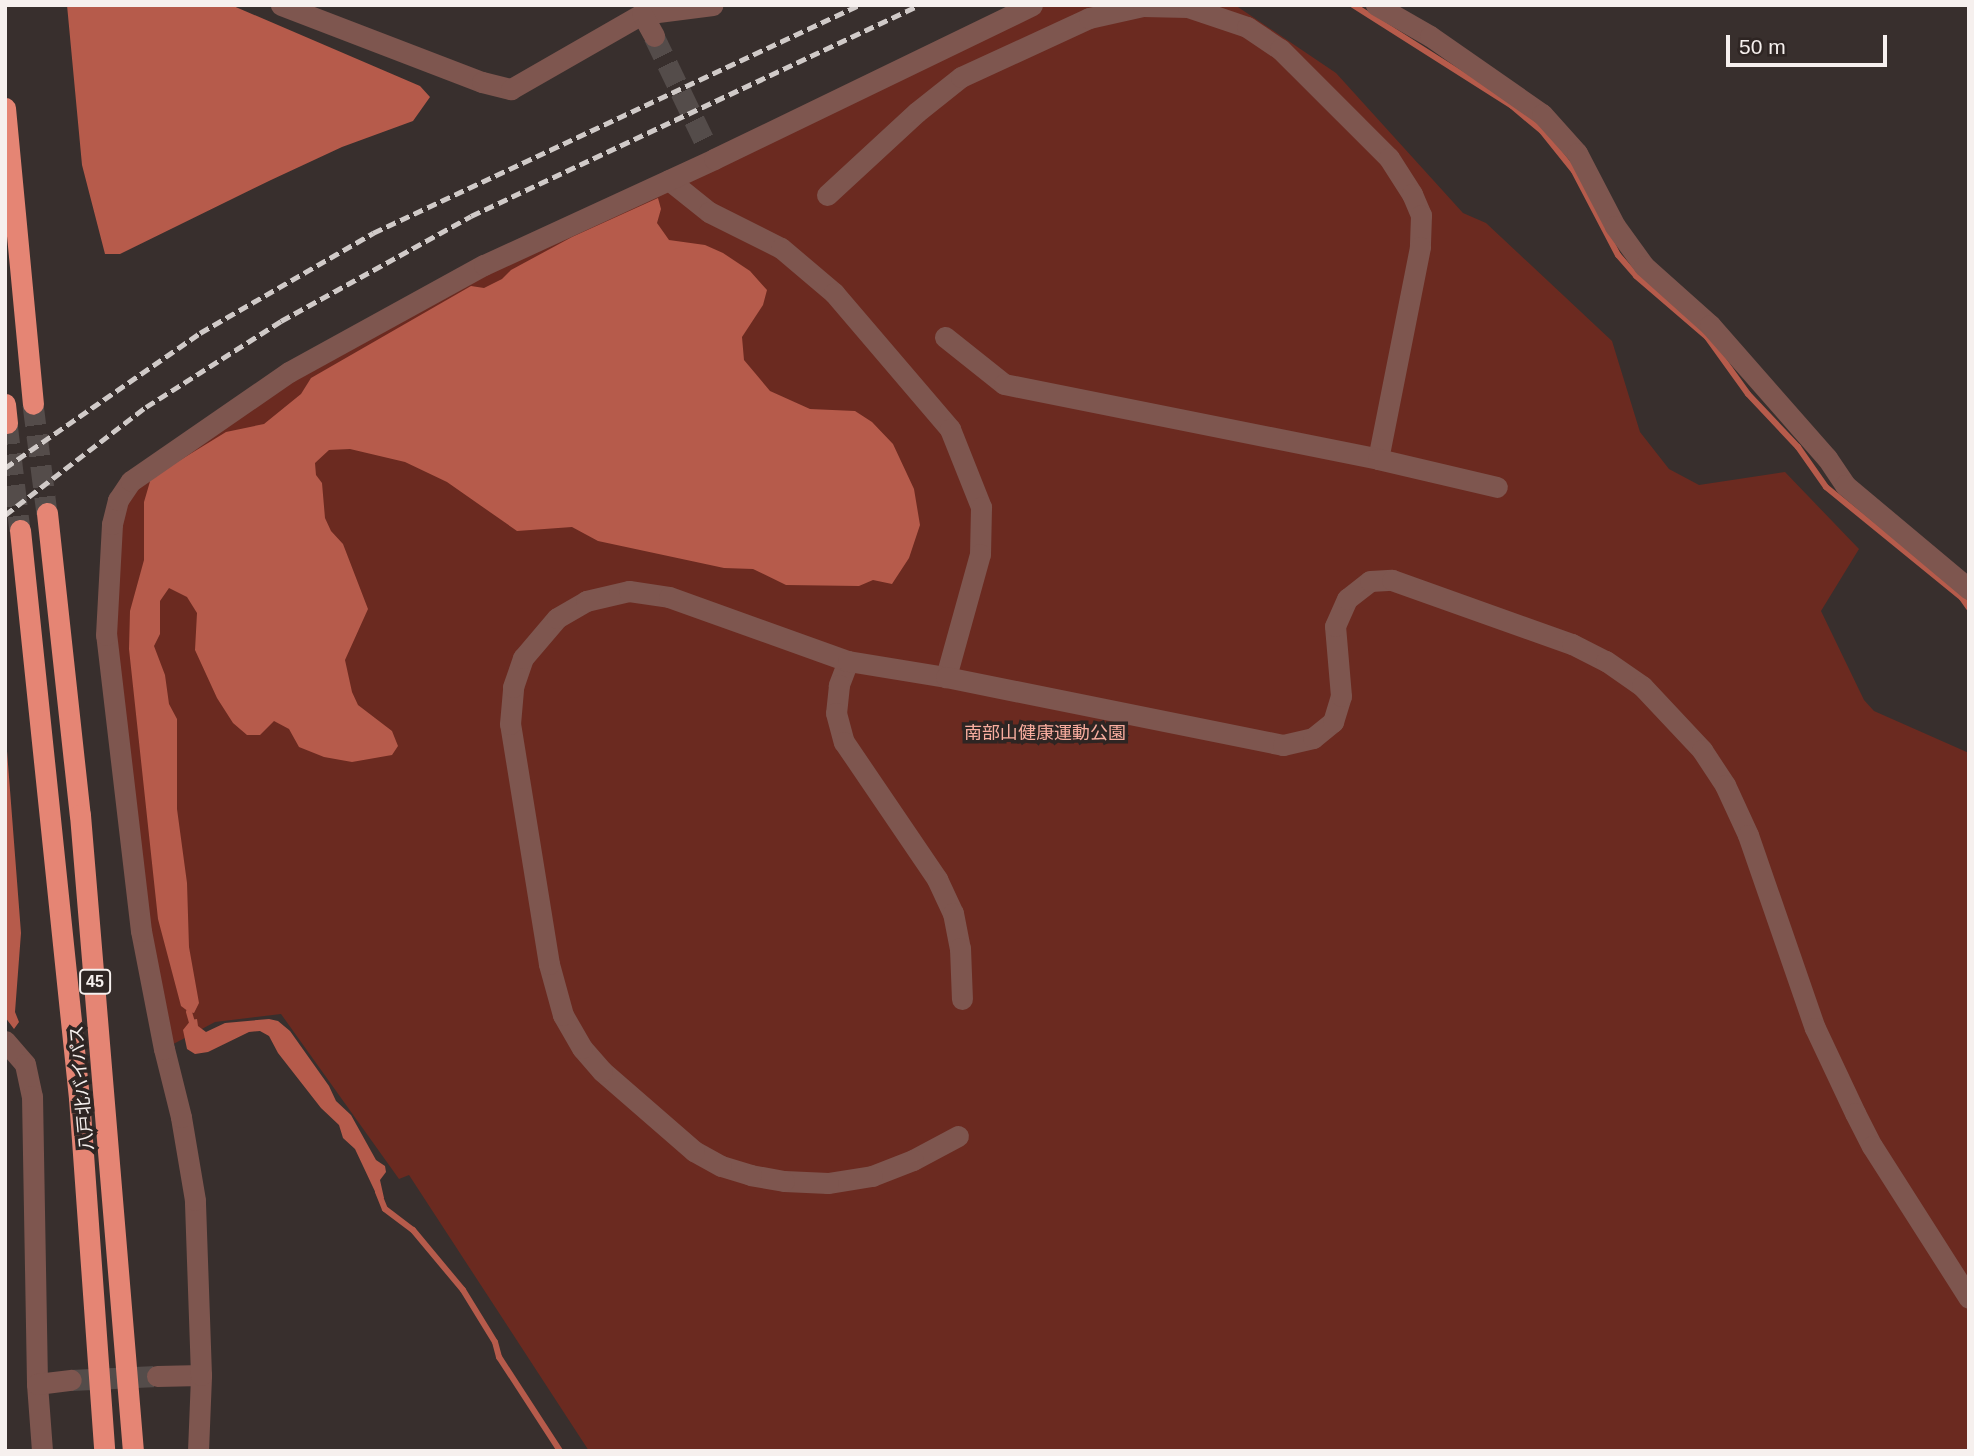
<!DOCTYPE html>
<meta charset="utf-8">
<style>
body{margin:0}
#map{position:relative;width:1974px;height:1456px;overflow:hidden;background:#382f2d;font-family:Arial,"Noto Sans JP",sans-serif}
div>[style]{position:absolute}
.green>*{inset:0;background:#6b2a20}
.water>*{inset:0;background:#b65b4b}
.stream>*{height:6px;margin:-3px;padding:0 3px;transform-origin:3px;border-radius:3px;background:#b65b4b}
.minor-tunnel>*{height:21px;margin-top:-10.5px;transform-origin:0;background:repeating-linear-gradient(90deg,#544c4a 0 21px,transparent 0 31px)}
.highway-tunnel>*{height:21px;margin-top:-10.5px;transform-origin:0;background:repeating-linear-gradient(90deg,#544c4a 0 21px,transparent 0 31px)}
.minor>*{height:21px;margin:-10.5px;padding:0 10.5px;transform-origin:10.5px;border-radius:10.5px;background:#7e564f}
.highway>*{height:21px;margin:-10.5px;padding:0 10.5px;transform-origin:10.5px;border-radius:10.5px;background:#e58574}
.rail>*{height:5px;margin-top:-2.5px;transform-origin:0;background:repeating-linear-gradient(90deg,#d0cac8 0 10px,transparent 0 15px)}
span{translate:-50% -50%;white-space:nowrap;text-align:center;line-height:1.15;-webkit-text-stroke:7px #2e2523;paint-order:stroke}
.shield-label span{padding:2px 5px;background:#2e2523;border:2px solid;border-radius:5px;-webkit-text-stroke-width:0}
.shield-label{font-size:16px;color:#f6f0ee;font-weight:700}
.park-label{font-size:18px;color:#f8ad9f}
.street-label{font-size:18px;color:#f6f0ee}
.frame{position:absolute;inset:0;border:7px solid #f6f0ee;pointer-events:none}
.scale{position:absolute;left:1726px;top:35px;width:161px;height:32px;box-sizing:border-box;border:4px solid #f6f0ee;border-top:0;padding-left:9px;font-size:21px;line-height:24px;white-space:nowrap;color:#f6f0ee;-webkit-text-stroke:5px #2e2523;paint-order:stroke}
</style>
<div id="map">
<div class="green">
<div style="clip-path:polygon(1032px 5px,1235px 5px,1336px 73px,1463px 213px,1486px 223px,1612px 341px,1640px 432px,1669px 469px,1699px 485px,1785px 472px,1859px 549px,1821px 611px,1864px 700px,1874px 711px,1969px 753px,1969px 1451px,589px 1451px,409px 1175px,399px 1179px,281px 1014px,215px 1022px,164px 1049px,106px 635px,112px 524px,131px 481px,289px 372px)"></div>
</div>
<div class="water">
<div style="clip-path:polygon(67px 5px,231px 5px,420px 86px,430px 97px,413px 121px,342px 147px,271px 180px,120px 254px,105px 254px,82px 165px)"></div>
<div style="clip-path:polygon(658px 198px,661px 209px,657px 223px,669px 240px,705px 245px,723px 253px,750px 271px,767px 290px,763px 305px,742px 337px,744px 360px,770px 391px,810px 409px,855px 411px,872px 422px,893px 444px,914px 489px,920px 525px,909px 558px,892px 584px,873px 580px,859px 586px,786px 585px,753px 569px,724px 568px,598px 541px,572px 527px,517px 531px,447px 482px,405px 462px,350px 449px,329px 450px,315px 463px,316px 475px,322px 483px,325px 518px,331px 531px,343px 544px,368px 609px,345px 660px,352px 692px,358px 705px,392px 731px,398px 746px,392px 755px,352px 762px,324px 757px,299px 747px,289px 729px,274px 721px,260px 735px,247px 735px,233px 723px,217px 698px,195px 650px,197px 613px,187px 597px,169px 588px,160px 601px,160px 634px,154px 646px,165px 675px,169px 704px,177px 719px,177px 809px,187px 883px,189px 947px,199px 1003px,194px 1013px,189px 1012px,181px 1006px,158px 919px,129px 649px,130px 611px,144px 560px,144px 502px,151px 478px,226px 432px,264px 424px,301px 394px,311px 378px,471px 286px,484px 288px,502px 279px,511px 270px,572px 237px)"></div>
<div style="clip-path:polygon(5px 725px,21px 933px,15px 1012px,19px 1022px,14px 1029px,5px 1017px)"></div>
<div style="clip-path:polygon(197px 1019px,198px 1026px,206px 1032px,225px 1023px,269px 1019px,278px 1021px,290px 1031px,329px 1086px,336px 1101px,351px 1115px,376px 1160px,385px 1166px,386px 1172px,380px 1180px,384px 1198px,379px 1200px,355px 1149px,343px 1138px,339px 1125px,321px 1108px,278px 1053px,269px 1036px,260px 1031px,249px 1032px,208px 1052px,195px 1054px,187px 1049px,183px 1030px,191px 1020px)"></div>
</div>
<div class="stream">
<div style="left:1353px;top:5px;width:188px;rotate:32.4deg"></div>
<div style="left:1512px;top:106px;width:39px;rotate:40deg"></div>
<div style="left:1542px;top:131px;width:51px;rotate:51.3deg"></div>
<div style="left:1574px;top:171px;width:95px;rotate:62.4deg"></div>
<div style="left:1618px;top:255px;width:28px;rotate:49deg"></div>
<div style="left:1636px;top:276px;width:94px;rotate:40.7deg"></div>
<div style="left:1707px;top:337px;width:70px;rotate:54.3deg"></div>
<div style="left:1748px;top:394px;width:73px;rotate:46.7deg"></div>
<div style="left:1798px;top:447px;width:49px;rotate:55deg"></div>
<div style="left:1826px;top:487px;width:176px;rotate:39.2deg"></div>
<div style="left:1962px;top:598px;width:12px;rotate:55deg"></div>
<div style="left:189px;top:1012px;width:15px;rotate:74deg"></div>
<div style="left:378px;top:1192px;width:18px;rotate:68deg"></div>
<div style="left:385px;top:1209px;width:35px;rotate:37deg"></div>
<div style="left:413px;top:1230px;width:78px;rotate:50.2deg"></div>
<div style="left:463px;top:1290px;width:61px;rotate:58.4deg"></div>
<div style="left:495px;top:1342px;width:16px;rotate:75deg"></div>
<div style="left:499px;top:1357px;width:112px;rotate:57deg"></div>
</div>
<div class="minor-tunnel">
<div style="left:654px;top:36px;width:122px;rotate:64.3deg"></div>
<div style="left:71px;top:1380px;width:86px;rotate:-2.7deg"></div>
</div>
<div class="highway-tunnel">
<div style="left:33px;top:404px;width:110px;rotate:82.7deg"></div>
<div style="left:7px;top:423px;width:108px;rotate:83.1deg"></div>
</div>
<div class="minor">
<div style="left:281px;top:5px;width:215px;rotate:21deg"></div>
<div style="left:482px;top:82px;width:30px;rotate:14deg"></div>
<div style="left:511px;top:89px;width:151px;rotate:-29.8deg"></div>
<div style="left:642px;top:14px;width:71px;rotate:-7.3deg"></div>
<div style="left:1376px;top:5px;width:62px;rotate:29.9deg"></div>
<div style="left:1430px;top:36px;width:136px;rotate:34.9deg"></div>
<div style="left:1542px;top:114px;width:52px;rotate:48.1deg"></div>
<div style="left:1577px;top:153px;width:82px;rotate:62.5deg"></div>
<div style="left:1615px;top:226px;width:49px;rotate:54.1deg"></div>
<div style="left:1644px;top:266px;width:89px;rotate:41.8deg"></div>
<div style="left:1710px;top:325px;width:177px;rotate:48.7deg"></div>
<div style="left:1827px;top:458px;width:32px;rotate:56deg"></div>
<div style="left:1845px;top:485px;width:162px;rotate:40deg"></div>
<div style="left:642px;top:14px;width:25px;rotate:61deg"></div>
<div style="left:669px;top:180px;width:51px;rotate:38.7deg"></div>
<div style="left:709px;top:212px;width:80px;rotate:26.6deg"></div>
<div style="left:781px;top:248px;width:70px;rotate:40.3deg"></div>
<div style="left:834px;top:293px;width:179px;rotate:49.5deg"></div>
<div style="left:950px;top:429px;width:84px;rotate:68.3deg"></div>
<div style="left:981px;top:507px;width:47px;rotate:91.2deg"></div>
<div style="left:980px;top:554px;width:128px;rotate:105.5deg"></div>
<div style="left:827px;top:195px;width:122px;rotate:-42.7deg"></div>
<div style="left:917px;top:112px;width:56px;rotate:-38.5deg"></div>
<div style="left:961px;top:77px;width:141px;rotate:-24.7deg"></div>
<div style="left:1089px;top:18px;width:55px;rotate:-12.5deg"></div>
<div style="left:1143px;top:6px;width:45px;rotate:1.3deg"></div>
<div style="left:1188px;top:7px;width:62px;rotate:18.7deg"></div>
<div style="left:1247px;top:27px;width:40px;rotate:34deg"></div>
<div style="left:1280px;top:49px;width:154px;rotate:45deg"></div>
<div style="left:1389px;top:158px;width:43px;rotate:57.4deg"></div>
<div style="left:1412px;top:194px;width:23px;rotate:67deg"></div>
<div style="left:1421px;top:215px;width:32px;rotate:92deg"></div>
<div style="left:1420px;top:247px;width:216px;rotate:101.2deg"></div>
<div style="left:945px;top:337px;width:75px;rotate:38.5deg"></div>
<div style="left:1004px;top:384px;width:381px;rotate:11.3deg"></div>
<div style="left:1378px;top:459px;width:122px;rotate:13.2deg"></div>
<div style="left:848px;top:661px;width:26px;rotate:111deg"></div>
<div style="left:839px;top:685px;width:28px;rotate:96deg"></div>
<div style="left:836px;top:713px;width:30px;rotate:75deg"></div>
<div style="left:844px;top:742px;width:166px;rotate:55.8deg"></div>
<div style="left:937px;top:879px;width:38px;rotate:65deg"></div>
<div style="left:953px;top:913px;width:36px;rotate:79deg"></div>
<div style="left:960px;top:948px;width:51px;rotate:87.8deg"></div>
<div style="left:5px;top:1041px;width:30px;rotate:49deg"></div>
<div style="left:25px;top:1064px;width:33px;rotate:78deg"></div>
<div style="left:32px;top:1096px;width:288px;rotate:89deg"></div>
<div style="left:37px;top:1384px;width:67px;rotate:85.7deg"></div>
<div style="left:958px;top:1136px;width:51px;rotate:151.9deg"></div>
<div style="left:913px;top:1160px;width:44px;rotate:158.7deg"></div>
<div style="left:872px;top:1176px;width:45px;rotate:171deg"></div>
<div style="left:828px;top:1183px;width:44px;rotate:-177.4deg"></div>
<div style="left:784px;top:1181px;width:34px;rotate:-170deg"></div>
<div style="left:751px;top:1175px;width:31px;rotate:-163deg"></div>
<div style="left:721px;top:1166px;width:31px;rotate:-151deg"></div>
<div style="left:694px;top:1151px;width:122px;rotate:-139deg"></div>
<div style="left:602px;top:1071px;width:30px;rotate:-131deg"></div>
<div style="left:582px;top:1048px;width:38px;rotate:-120deg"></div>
<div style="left:563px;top:1015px;width:53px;rotate:-105.4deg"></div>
<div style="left:549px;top:964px;width:243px;rotate:-99.2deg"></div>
<div style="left:510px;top:724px;width:37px;rotate:-85deg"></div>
<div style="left:513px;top:687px;width:31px;rotate:-71deg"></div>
<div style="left:523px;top:658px;width:52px;rotate:-49.6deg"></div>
<div style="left:557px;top:618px;width:34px;rotate:-30deg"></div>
<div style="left:586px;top:601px;width:44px;rotate:-13.1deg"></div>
<div style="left:629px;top:591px;width:40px;rotate:8.5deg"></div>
<div style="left:669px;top:597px;width:190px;rotate:19.7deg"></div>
<div style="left:848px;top:661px;width:99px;rotate:9.3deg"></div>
<div style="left:946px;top:677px;width:344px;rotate:11.4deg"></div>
<div style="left:1283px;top:745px;width:31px;rotate:-13deg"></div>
<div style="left:1313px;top:738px;width:26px;rotate:-39deg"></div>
<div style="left:1333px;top:722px;width:27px;rotate:-73deg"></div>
<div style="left:1341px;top:696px;width:70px;rotate:-94.9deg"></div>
<div style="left:1335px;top:626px;width:30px;rotate:-66deg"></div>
<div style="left:1347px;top:599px;width:29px;rotate:-38deg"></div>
<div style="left:1370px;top:581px;width:22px;rotate:-3deg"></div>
<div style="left:1392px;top:580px;width:191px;rotate:19.6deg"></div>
<div style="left:1572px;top:644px;width:38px;rotate:27deg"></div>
<div style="left:1606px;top:661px;width:44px;rotate:34.8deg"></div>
<div style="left:1642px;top:686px;width:88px;rotate:46.8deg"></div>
<div style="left:1702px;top:750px;width:42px;rotate:56.7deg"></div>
<div style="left:1725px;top:785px;width:55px;rotate:65.3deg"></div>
<div style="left:1748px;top:835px;width:204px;rotate:70.9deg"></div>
<div style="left:1815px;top:1028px;width:94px;rotate:64.8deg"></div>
<div style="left:1855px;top:1113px;width:37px;rotate:63deg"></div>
<div style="left:1872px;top:1146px;width:180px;rotate:57.5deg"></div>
<div style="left:157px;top:1376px;width:44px;rotate:-1.3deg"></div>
<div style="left:37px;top:1384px;width:34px;rotate:-7deg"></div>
<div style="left:198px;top:1451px;width:76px;rotate:-87.7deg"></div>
<div style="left:201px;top:1375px;width:175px;rotate:-92deg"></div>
<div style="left:195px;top:1200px;width:84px;rotate:-99.6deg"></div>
<div style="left:181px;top:1117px;width:70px;rotate:-104deg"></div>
<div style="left:164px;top:1049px;width:120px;rotate:-101deg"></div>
<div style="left:141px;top:931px;width:298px;rotate:-96.7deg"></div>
<div style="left:106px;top:635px;width:111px;rotate:-86.9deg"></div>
<div style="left:112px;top:524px;width:25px;rotate:-76deg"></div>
<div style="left:118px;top:500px;width:23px;rotate:-56deg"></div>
<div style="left:131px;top:481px;width:192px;rotate:-34.6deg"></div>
<div style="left:289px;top:372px;width:222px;rotate:-28.8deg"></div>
<div style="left:484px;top:265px;width:253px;rotate:-24.7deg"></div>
<div style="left:714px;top:159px;width:353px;rotate:-25.8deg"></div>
</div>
<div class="highway">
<div style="left:5px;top:108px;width:297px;rotate:84.6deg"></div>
<div style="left:5px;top:404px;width:19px;rotate:84deg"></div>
<div style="left:47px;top:513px;width:304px;rotate:83.8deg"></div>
<div style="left:80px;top:815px;width:638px;rotate:85.24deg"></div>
<div style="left:20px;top:530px;width:571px;rotate:84.07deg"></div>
<div style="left:79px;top:1098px;width:354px;rotate:85.9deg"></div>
</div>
<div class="rail">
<div style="left:5px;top:468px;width:237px;rotate:-34.7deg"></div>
<div style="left:200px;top:333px;width:200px;rotate:-30deg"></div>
<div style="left:373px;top:233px;width:537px;rotate:-25.13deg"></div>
<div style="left:5px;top:515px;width:178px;rotate:-37.5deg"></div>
<div style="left:146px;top:407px;width:160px;rotate:-32.5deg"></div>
<div style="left:281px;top:321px;width:217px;rotate:-28.9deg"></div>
<div style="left:471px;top:216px;width:495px;rotate:-25.2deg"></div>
</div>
<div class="shield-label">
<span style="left:95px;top:982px">45</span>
</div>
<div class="park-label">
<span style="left:1045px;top:733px">南部山健康運動公園</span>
</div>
<div class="street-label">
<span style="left:82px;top:1088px;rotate:-95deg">八戸北バイパス</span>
</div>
<div class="frame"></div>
<div class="scale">50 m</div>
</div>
